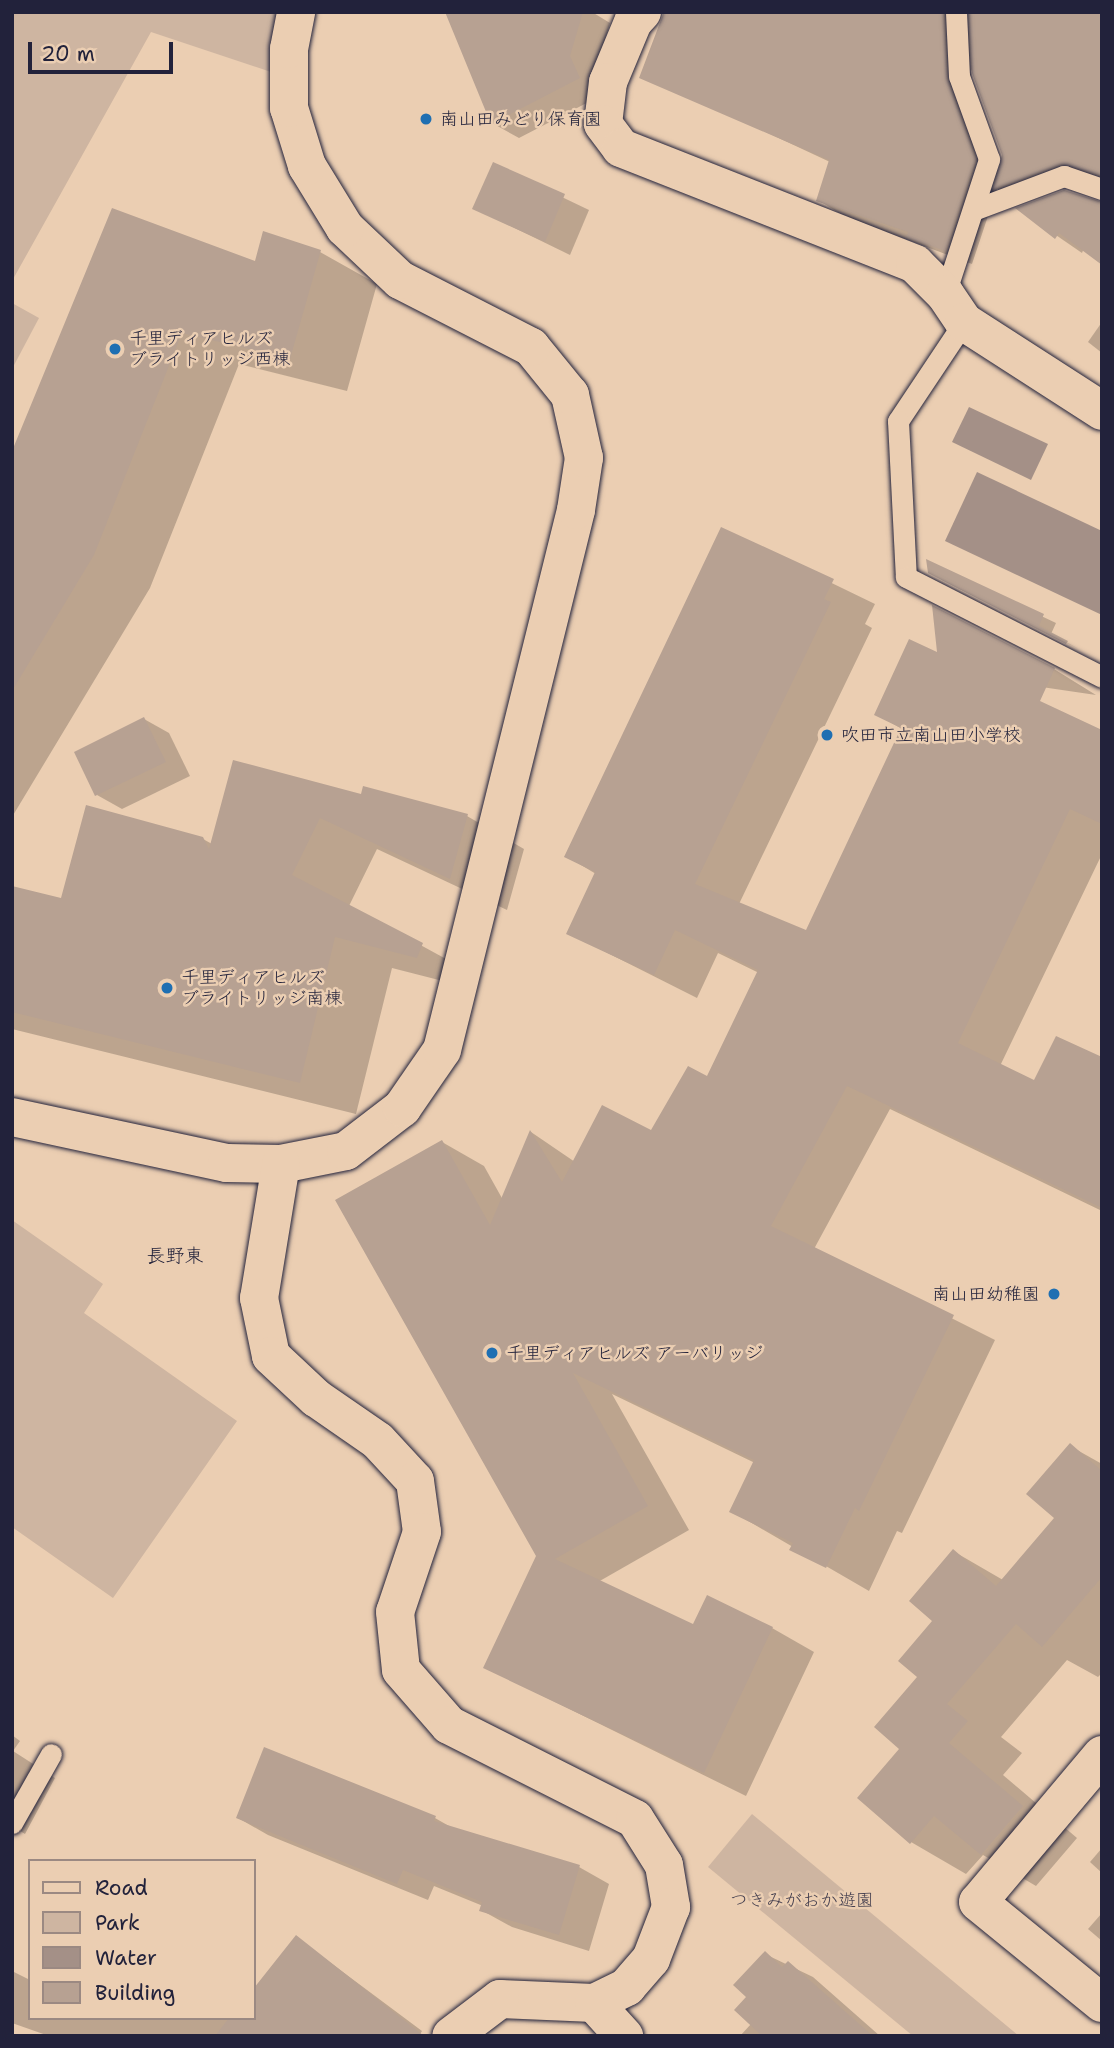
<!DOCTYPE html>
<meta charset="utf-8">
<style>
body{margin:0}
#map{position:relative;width:1114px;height:2048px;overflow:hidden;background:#ebceb2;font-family:"Shantell Sans","Klee One",sans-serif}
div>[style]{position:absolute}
.green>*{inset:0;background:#ceb5a1}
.water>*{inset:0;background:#a49087}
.shadow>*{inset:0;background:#0003}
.building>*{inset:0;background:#b7a192}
.roads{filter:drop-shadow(0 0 2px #22223b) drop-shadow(0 0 2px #22223b)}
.lane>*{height:21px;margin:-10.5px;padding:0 10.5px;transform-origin:10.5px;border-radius:10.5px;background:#ebceb2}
.street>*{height:38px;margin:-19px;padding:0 19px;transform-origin:19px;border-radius:19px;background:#ebceb2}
.dots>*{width:19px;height:19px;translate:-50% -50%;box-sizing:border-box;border:4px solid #ebceb2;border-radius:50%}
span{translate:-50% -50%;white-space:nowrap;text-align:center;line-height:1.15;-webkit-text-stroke:5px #ebceb2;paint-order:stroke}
.poi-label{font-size:18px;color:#22223b}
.left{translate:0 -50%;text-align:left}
.right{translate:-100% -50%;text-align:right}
.park-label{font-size:18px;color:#443f4f}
.neighbourhood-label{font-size:19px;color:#22223b}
.frame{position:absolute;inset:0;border:14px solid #22223b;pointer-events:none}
.legend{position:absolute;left:28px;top:1859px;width:228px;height:161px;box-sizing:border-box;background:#ebceb2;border:2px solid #9b8982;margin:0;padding:9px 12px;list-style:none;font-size:21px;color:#22223b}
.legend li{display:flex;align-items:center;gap:14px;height:35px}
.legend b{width:35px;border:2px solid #9b8982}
.scale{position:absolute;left:28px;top:42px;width:145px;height:32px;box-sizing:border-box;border:4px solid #22223b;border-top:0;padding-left:9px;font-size:21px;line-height:24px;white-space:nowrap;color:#22223b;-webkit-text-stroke:5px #ebceb2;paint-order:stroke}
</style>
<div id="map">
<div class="green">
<div style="clip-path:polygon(12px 12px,280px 12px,271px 72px,151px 32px,12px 281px)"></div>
<div style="clip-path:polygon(12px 303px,39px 318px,12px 369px)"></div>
<div style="clip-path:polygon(12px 1220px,103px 1284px,84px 1313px,237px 1421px,113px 1598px,12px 1527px)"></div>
<div style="clip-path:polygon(752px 1814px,1019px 2036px,913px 2036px,708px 1867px)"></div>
</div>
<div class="water">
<div style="clip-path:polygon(969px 407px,1048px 444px,1031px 480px,952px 442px)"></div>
<div style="clip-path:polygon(977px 472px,1102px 531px,1102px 615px,945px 541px)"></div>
</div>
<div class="shadow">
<div style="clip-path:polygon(447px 12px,592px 12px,610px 23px,596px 72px,606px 93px,519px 138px,492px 123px)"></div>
<div style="clip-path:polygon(evenodd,726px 12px,1102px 12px,1102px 182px,1088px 178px,1021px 203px,997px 189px,972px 264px,844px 216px,818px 200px,830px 162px,680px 92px,726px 12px,971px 69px,1003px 155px,999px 171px,972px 93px,971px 69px)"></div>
<div style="clip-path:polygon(493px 164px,589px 210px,570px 255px,474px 208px)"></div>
<div style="clip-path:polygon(1102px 202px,1082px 253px,1018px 209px)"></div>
<div style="clip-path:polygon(320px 252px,377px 284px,347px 391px,239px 364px,150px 588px,12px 817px,12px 455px,256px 264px)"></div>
<div style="clip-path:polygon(1102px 322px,1102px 353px,1088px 342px)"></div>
<div style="clip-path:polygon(722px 530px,875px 604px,865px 624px,872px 628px,739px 904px,807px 932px,902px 729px,876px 714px,939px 655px,1054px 669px,1096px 695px,994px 680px,1102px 732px,1102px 854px,1000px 1066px,1035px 1082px,1102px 1059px,1102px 1211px,890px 1109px,814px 1249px,995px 1340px,902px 1533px,897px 1531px,869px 1591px,731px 1511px,755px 1463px,612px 1394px,689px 1530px,598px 1582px,693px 1627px,772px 1628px,814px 1652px,746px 1796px,486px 1668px,538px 1556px,442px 1142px,484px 1166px,503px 1200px,531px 1132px,575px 1162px,651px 1132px,708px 1079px,759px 973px,718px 953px,697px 998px,568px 933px,596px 874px,566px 856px)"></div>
<div style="clip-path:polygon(928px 562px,1056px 623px,1051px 634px,1079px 649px,942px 580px)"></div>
<div style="clip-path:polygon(144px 719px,169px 733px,190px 776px,122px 809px,97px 795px)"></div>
<div style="clip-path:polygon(363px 797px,467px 816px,524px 849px,507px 910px,377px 849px,349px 906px,479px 977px,474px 989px,392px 968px,356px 1114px,12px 1029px,12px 888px,62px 900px,203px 839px,212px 844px)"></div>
<div style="clip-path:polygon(1070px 1446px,1102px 1464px,1102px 1673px,1098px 1677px,1067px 1660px,1001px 1737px,1022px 1753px,1003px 1775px,1077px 1838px,1036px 1886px,983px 1855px,966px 1874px,911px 1842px,859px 1798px,901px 1749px,953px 1551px,1003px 1580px,1057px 1517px)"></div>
<div style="clip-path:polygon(12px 1735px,20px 1741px,13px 1751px,55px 1778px,25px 1834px,12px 1826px)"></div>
<div style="clip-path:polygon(238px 1818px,435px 1818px,456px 1830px,579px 1867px,609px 1884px,589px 1951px,512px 1927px,481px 1910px,483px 1906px,434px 1886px,428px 1900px,268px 1835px)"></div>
<div style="clip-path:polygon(1102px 1848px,1102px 1873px,1090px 1862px)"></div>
<div style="clip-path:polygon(1102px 1913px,1102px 1941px,1088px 1929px)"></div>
<div style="clip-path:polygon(296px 1937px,422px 2031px,419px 2036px,49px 2036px,12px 2023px,12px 1971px,30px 1980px,30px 2018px,254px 2018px,254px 1990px)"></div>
<div style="clip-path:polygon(765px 1954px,813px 1977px,880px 2036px,740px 2036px,751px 2024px,748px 1997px)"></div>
</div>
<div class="building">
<div style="clip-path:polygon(445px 12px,583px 12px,570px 56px,580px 78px,491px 124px)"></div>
<div style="clip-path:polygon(664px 12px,943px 12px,947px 80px,975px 159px,945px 251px,906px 237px,908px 232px,816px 201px,829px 160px,639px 78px)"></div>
<div style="clip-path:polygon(969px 12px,1102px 12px,1102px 175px,1060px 164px,993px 189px,1002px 155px,972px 73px)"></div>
<div style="clip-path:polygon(493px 162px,565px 194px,545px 242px,472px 209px)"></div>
<div style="clip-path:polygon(1064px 190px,1102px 202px,1102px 265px,1059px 233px,1055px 239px,1015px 208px)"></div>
<div style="clip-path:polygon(112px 208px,255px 261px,263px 231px,321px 250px,290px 359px,182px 333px,94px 555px,12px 691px,12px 451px)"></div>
<div style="clip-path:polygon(721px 527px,834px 579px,824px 599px,831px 602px,695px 884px,806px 930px,901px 728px,874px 715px,909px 639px,937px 652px,932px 605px,1055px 668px,1040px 701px,1102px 730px,1102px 824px,1070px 809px,958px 1043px,1034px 1080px,1056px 1036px,1102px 1057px,1102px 1208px,847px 1086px,771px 1226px,954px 1315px,859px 1511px,855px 1508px,826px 1568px,789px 1550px,793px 1543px,729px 1512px,754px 1460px,573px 1373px,648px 1506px,555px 1559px,693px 1624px,707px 1595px,773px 1627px,704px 1773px,483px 1668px,536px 1556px,335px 1200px,442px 1140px,490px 1225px,530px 1130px,562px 1182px,602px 1105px,651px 1130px,688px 1066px,707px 1076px,758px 970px,675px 930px,654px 975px,566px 934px,595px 872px,564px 857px)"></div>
<div style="clip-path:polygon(926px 559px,1044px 614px,1039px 626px,1068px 641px,1066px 644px,928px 573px)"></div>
<div style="clip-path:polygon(144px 717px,166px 762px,95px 796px,74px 752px)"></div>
<div style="clip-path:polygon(233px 760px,361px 794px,363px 786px,468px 814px,450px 879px,320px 818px,292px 875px,423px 943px,417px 958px,335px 937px,300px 1083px,12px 1012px,12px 886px,61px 898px,86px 805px,203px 837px,209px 849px)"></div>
<div style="clip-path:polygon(1070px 1443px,1102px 1471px,1102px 1577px,1042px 1647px,1016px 1624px,947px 1704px,968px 1721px,949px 1743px,1023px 1806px,981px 1855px,934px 1816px,910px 1844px,857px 1798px,899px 1749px,874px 1727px,917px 1677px,898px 1661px,932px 1621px,909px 1601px,953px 1549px,996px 1586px,1054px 1518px,1026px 1494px)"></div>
<div style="clip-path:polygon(264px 1747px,436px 1816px,434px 1821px,580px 1865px,559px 1935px,479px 1911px,482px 1902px,403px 1870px,397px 1884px,236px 1818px)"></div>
<div style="clip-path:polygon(296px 1935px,424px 2036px,215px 2036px,229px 2018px,254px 2018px,254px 1988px)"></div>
<div style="clip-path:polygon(765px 1951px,782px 1967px,788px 1961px,873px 2036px,762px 2036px,734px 2010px,746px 1997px,733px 1985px)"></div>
</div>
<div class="roads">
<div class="lane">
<div style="left:976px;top:209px;width:94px;rotate:-20.6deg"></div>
<div style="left:1064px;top:176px;width:40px;rotate:18.9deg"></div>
<div style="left:945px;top:294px;width:142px;rotate:-71.9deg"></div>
<div style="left:989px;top:159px;width:88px;rotate:-109.9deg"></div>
<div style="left:959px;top:76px;width:64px;rotate:-92.7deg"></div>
<div style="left:964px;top:322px;width:119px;rotate:123.7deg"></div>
<div style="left:898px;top:421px;width:156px;rotate:87.1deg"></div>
<div style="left:906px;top:577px;width:220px;rotate:27deg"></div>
<div style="left:12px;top:1823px;width:79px;rotate:-60.5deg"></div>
</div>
<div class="street">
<div style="left:642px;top:12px;width:13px;rotate:132deg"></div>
<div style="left:633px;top:22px;width:65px;rotate:112.6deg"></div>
<div style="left:608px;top:82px;width:42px;rotate:96.8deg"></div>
<div style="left:603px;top:124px;width:30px;rotate:53deg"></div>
<div style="left:621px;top:148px;width:316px;rotate:21.5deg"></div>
<div style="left:915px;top:264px;width:42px;rotate:45deg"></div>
<div style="left:945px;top:294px;width:34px;rotate:56deg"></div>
<div style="left:964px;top:322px;width:164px;rotate:32.8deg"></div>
<div style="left:12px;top:1117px;width:220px;rotate:12.1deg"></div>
<div style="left:227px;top:1163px;width:54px;rotate:1.1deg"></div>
<div style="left:281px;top:1164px;width:66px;rotate:-11.3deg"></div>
<div style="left:346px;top:1151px;width:71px;rotate:-37.5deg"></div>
<div style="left:402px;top:1108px;width:70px;rotate:-55.4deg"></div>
<div style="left:442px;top:1050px;width:556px;rotate:-76.06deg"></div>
<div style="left:576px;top:510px;width:53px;rotate:-81.3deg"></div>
<div style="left:584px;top:458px;width:65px;rotate:-102.5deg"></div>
<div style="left:570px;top:395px;width:62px;rotate:-129.1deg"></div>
<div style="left:531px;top:347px;width:147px;rotate:-152.9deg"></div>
<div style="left:400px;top:280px;width:76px;rotate:-136.6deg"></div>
<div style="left:345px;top:228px;width:73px;rotate:-121.5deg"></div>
<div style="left:307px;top:166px;width:61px;rotate:-107.2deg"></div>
<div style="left:289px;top:108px;width:59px;rotate:-90deg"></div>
<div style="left:289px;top:49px;width:38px;rotate:-79deg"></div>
<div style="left:281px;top:1164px;width:136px;rotate:99.3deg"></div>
<div style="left:259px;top:1298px;width:59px;rotate:78.3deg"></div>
<div style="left:271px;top:1356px;width:62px;rotate:43deg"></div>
<div style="left:316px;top:1398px;width:75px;rotate:34.7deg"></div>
<div style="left:378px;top:1441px;width:54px;rotate:47.2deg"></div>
<div style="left:415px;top:1481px;width:51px;rotate:82.2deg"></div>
<div style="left:422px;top:1532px;width:84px;rotate:108.6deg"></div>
<div style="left:395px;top:1612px;width:58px;rotate:84.1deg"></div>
<div style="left:401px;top:1670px;width:73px;rotate:48.9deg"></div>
<div style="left:449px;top:1725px;width:208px;rotate:26.8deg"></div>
<div style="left:635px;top:1819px;width:54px;rotate:57.8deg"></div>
<div style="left:664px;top:1865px;width:43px;rotate:80.5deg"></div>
<div style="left:671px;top:1907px;width:56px;rotate:111deg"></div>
<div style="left:651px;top:1959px;width:37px;rotate:131deg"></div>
<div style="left:627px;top:1987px;width:37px;rotate:154deg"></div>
<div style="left:594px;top:2003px;width:94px;rotate:-177.6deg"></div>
<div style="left:500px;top:1999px;width:61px;rotate:142.9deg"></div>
<div style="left:1102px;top:1755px;width:192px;rotate:130.1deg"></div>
<div style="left:978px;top:1902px;width:160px;rotate:39.2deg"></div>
<div style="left:594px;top:2003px;width:45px;rotate:47.7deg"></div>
</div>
</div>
<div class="dots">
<div style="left:426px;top:119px;background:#1f6fb2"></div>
<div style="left:115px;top:349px;background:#1f6fb2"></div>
<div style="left:827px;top:735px;background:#1f6fb2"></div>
<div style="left:167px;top:988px;background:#1f6fb2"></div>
<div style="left:1054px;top:1294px;background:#1f6fb2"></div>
<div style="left:492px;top:1353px;background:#1f6fb2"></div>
</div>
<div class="poi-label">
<span class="left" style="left:440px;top:119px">南山田みどり保育園</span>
<span class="left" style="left:129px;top:349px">千里ディアヒルズ<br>ブライトリッジ西棟</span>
<span class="left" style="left:841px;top:735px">吹田市立南山田小学校</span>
<span class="left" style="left:181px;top:988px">千里ディアヒルズ<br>ブライトリッジ南棟</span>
<span class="right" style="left:1040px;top:1294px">南山田幼稚園</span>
<span class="left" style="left:506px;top:1353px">千里ディアヒルズ アーバリッジ</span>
</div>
<div class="park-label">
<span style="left:802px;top:1900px">つきみがおか遊園</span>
</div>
<div class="neighbourhood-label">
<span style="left:175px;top:1256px">長野東</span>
</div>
<div class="frame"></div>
<ul class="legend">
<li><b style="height:9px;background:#ebceb2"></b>Road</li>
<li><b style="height:19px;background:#ceb5a1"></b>Park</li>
<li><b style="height:19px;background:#a49087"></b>Water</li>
<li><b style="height:19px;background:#b7a192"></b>Building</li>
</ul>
<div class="scale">20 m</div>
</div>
